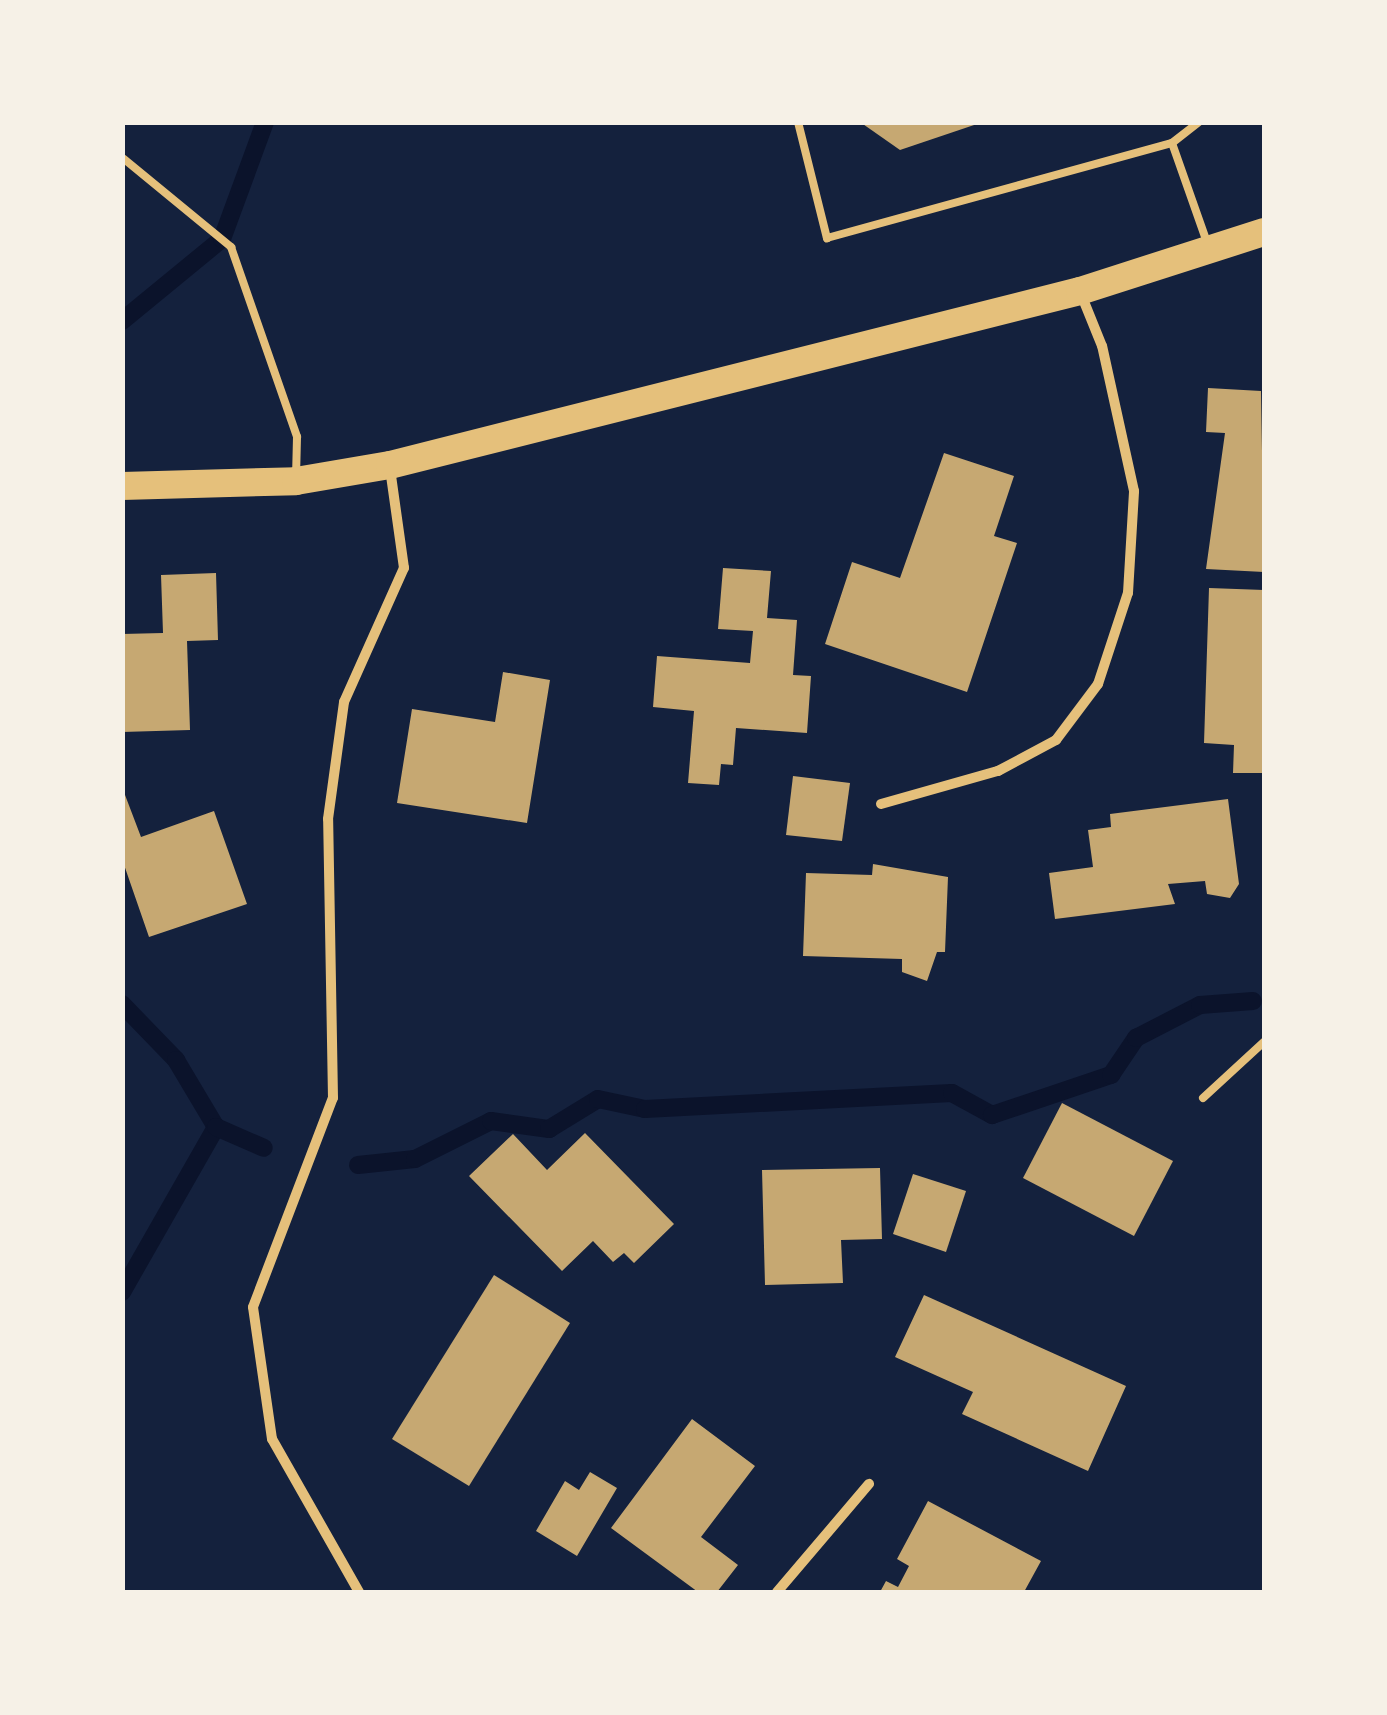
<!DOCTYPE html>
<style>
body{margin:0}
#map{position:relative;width:1387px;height:1715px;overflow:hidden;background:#14213d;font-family:"Titillium Web",sans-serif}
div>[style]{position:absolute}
.stream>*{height:18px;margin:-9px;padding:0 9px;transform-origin:9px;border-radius:9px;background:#0b132b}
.building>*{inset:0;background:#c6a872}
.service>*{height:8px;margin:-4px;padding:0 4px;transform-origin:4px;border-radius:4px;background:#e5c07b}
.minor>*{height:10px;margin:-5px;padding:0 5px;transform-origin:5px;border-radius:5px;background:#e5c07b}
.trunk>*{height:28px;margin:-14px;padding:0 14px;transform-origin:14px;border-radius:14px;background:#e5c07b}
span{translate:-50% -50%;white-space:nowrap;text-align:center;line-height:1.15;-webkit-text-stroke:8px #f6f1e7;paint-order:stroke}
.frame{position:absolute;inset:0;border:125px solid #f6f1e7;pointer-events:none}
</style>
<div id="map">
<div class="stream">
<div style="left:122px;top:321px;width:129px;rotate:-39.4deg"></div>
<div style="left:222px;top:239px;width:125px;rotate:-69.8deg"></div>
<div style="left:122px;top:1004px;width:78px;rotate:46deg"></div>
<div style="left:176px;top:1060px;width:78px;rotate:59.2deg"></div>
<div style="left:358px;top:1165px;width:57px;rotate:-6deg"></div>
<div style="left:415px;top:1159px;width:85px;rotate:-26.6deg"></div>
<div style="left:491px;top:1121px;width:59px;rotate:7.9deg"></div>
<div style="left:549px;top:1129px;width:57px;rotate:-31.5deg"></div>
<div style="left:598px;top:1099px;width:48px;rotate:12deg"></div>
<div style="left:645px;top:1109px;width:307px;rotate:-3deg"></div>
<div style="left:952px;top:1093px;width:46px;rotate:28.8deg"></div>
<div style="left:992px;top:1115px;width:126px;rotate:-18.6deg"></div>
<div style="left:1111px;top:1075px;width:45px;rotate:-56deg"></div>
<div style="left:1136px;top:1038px;width:72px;rotate:-27.3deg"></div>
<div style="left:1200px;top:1005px;width:53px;rotate:-4.3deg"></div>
<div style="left:122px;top:1292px;width:190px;rotate:-60.3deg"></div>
<div style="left:216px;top:1127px;width:52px;rotate:23.6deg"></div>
</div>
<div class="building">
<div style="clip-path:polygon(860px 122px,980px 122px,980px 123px,900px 150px)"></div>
<div style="clip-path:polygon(1208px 388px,1261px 391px,1264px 572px,1206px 569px,1225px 433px,1206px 432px)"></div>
<div style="clip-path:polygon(944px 453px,1014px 476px,994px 536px,1017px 543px,967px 692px,825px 644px,852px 562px,900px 578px)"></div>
<div style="clip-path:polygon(723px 568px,771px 571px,767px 618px,797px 620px,793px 675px,811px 676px,807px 733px,736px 728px,733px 765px,721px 764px,719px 785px,688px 783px,694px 711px,653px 707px,657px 656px,750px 663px,753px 631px,718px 629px)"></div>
<div style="clip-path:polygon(216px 573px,218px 640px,187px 641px,190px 730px,122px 732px,122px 634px,163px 633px,161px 575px)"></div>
<div style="clip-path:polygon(1209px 588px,1264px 590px,1264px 773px,1233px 773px,1234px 745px,1204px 743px)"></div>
<div style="clip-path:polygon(503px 672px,550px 680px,527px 823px,397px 803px,412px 709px,495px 722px)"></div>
<div style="clip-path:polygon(793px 776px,850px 783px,842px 841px,786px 835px)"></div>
<div style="clip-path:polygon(122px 787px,141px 837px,214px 811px,247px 904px,149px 937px,122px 859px)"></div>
<div style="clip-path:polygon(1228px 799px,1239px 884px,1230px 898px,1207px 894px,1205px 881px,1168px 884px,1175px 904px,1055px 919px,1049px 873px,1093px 867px,1088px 830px,1111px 827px,1110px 814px)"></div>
<div style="clip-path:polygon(873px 864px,948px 877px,945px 952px,937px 952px,927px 981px,902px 972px,902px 959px,803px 956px,806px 873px,872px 875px)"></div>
<div style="clip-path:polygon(1062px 1103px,1173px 1161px,1134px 1236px,1023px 1178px)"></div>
<div style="clip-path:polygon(585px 1133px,674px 1224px,634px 1263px,624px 1253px,613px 1262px,593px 1241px,562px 1271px,469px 1176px,513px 1134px,547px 1170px)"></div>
<div style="clip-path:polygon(880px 1168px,882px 1239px,841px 1240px,843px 1283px,765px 1285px,762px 1170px)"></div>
<div style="clip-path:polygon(913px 1174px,966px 1191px,946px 1252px,893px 1234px)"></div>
<div style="clip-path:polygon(494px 1275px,570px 1323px,469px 1486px,392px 1439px)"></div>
<div style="clip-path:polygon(924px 1295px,1126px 1386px,1088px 1471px,962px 1414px,973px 1392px,895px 1357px)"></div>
<div style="clip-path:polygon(692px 1419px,755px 1466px,701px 1537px,738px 1565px,717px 1592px,698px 1592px,611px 1528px)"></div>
<div style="clip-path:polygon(590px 1472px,617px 1488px,577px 1556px,536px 1531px,565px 1481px,579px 1490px)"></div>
<div style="clip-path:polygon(928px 1501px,1041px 1561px,1024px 1592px,880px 1592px,886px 1581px,898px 1587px,909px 1566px,897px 1559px)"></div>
</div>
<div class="service">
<div style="left:798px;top:122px;width:120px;rotate:76deg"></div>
<div style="left:827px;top:238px;width:358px;rotate:-15.4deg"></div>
<div style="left:1172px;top:143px;width:108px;rotate:70.6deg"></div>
<div style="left:1172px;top:143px;width:34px;rotate:-38deg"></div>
<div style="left:124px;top:159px;width:139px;rotate:39.4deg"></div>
<div style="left:231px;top:247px;width:201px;rotate:70.8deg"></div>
<div style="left:297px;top:437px;width:40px;rotate:91.4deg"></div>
<div style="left:1203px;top:1098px;width:83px;rotate:-42.6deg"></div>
</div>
<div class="minor">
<div style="left:881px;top:804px;width:122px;rotate:-15.8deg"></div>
<div style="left:998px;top:771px;width:66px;rotate:-28.1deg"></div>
<div style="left:1056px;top:740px;width:70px;rotate:-53.1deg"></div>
<div style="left:1098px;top:684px;width:96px;rotate:-71.8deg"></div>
<div style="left:1128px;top:593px;width:102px;rotate:-86.6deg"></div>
<div style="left:1134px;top:491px;width:148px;rotate:-102.4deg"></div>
<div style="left:1102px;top:346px;width:56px;rotate:-112deg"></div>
<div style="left:359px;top:1592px;width:176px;rotate:-119.6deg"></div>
<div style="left:272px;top:1439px;width:133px;rotate:-98.2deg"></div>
<div style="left:253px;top:1307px;width:224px;rotate:-69.1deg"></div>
<div style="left:333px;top:1098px;width:279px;rotate:-91deg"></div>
<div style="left:328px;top:819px;width:118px;rotate:-82.2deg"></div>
<div style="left:344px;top:702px;width:147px;rotate:-65.9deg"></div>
<div style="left:404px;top:568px;width:101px;rotate:-98deg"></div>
<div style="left:777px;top:1592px;width:142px;rotate:-49.6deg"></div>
</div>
<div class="trunk">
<div style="left:122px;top:486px;width:174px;rotate:-1.6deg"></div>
<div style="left:296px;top:481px;width:95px;rotate:-9.7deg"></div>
<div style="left:390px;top:465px;width:712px;rotate:-14.15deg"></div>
<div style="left:1080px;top:291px;width:193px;rotate:-17.8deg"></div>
</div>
<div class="frame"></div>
</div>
